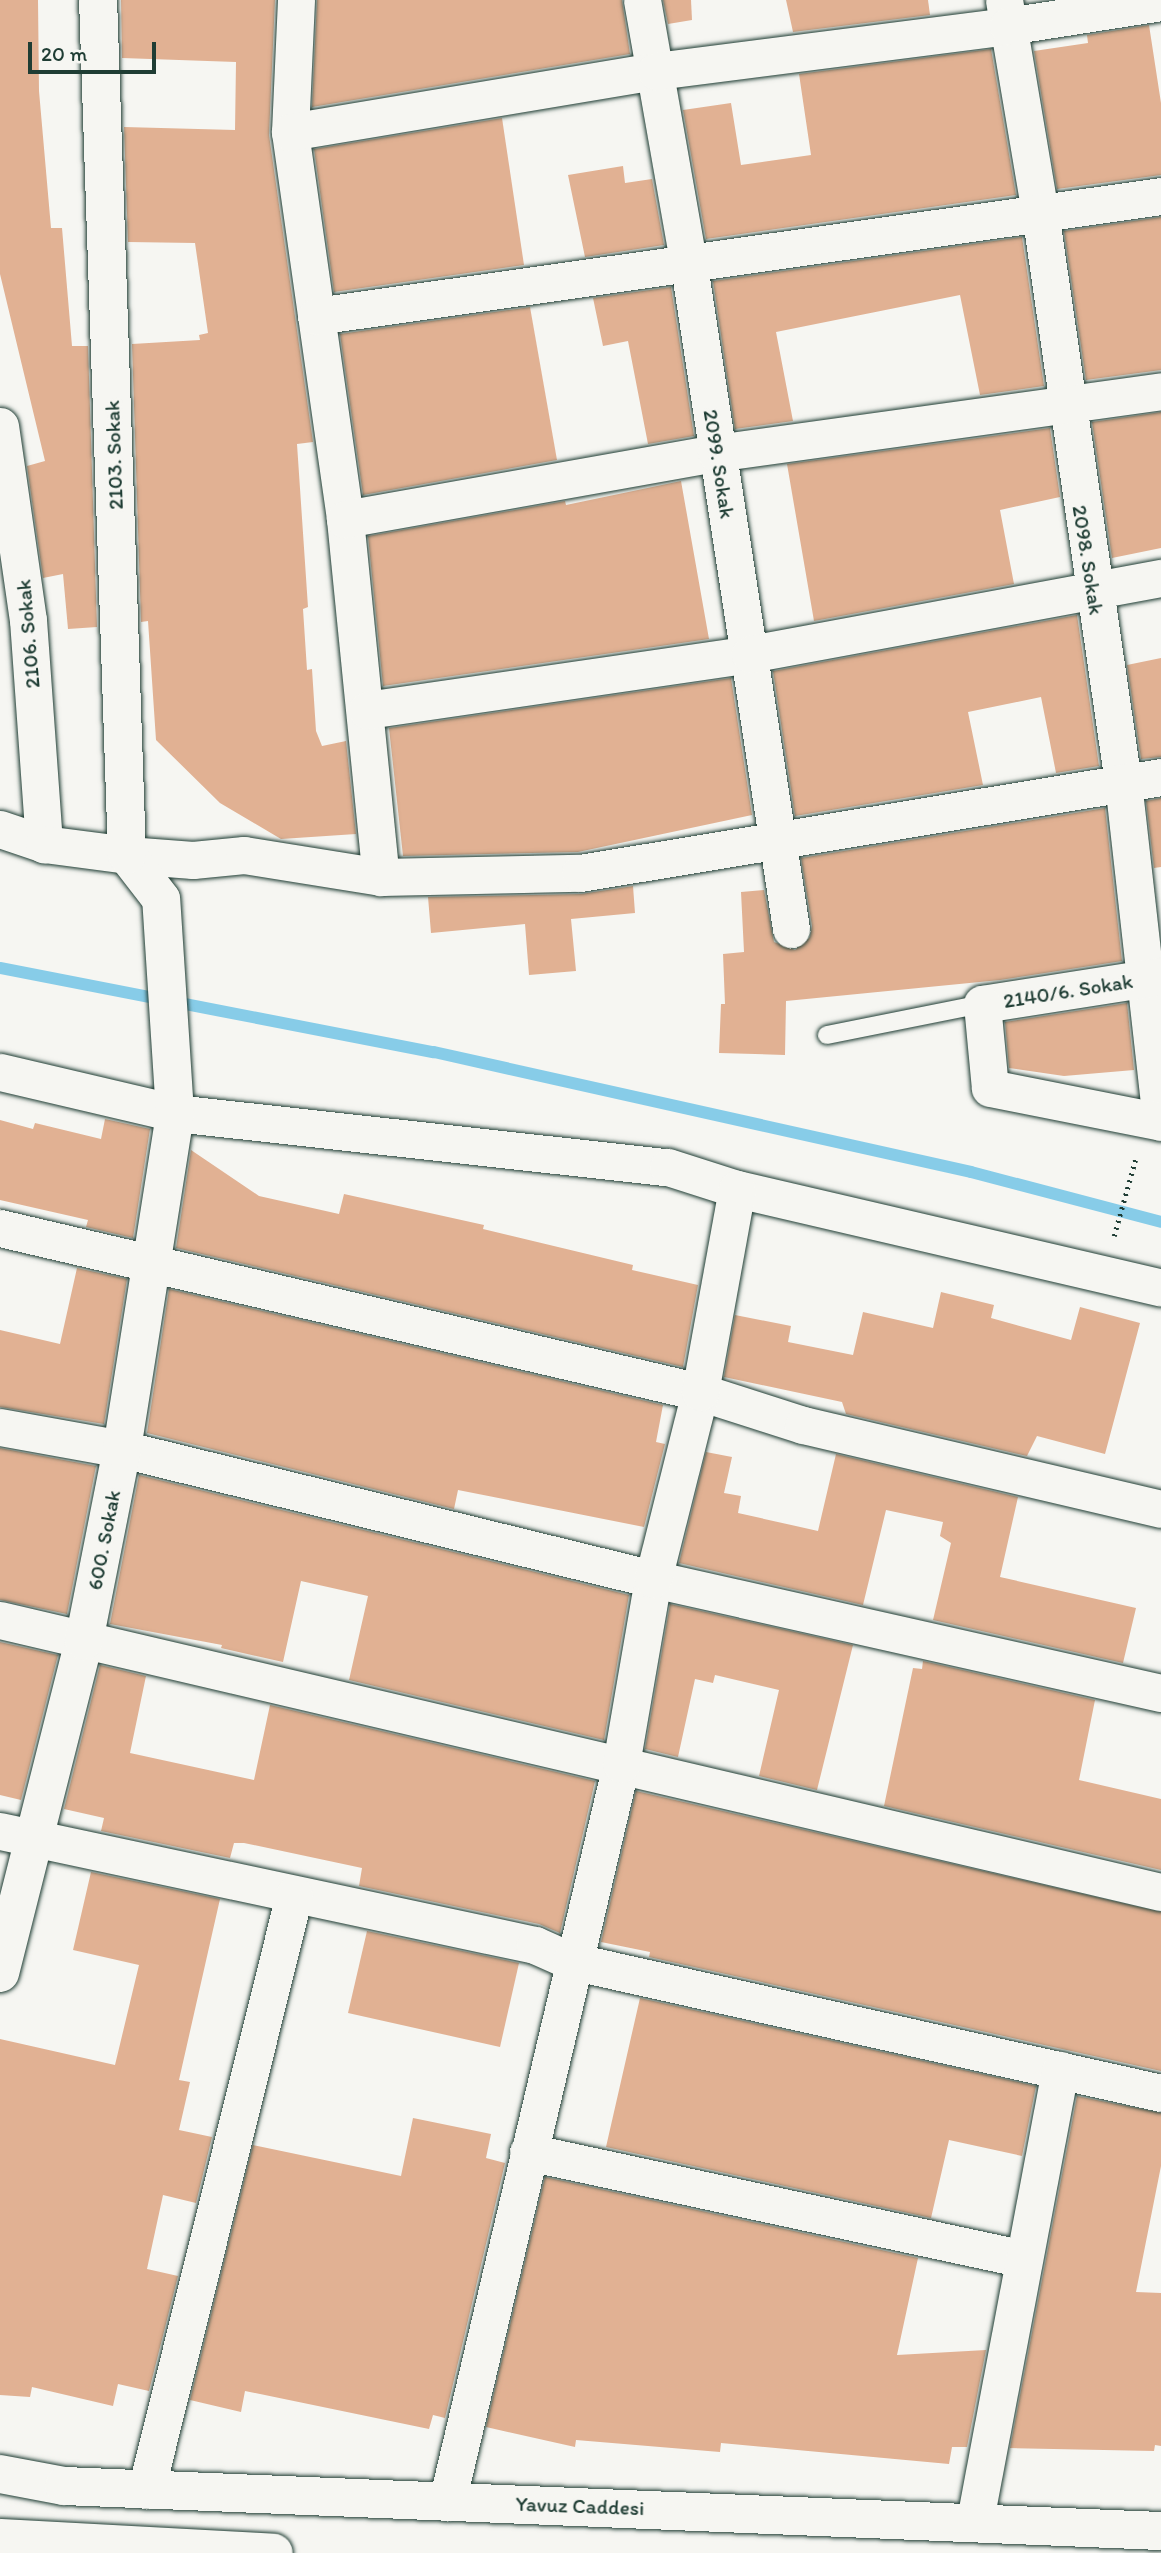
<!DOCTYPE html>
<style>
body{margin:0}
#map{position:relative;width:1161px;height:2553px;overflow:hidden;background:#f6f6f2;font-family:Itim,sans-serif}
div>[style]{position:absolute}
.stream>*{height:12px;margin:-6px;padding:0 6px;transform-origin:6px;border-radius:6px;background:#87cce8}
.building>*{inset:0;background:#e1b193}
.path>*{height:4.5px;margin-top:-2.25px;transform-origin:0;background:repeating-linear-gradient(90deg,#1f3d34 0 2px,transparent 0 7px)}
.roads{filter:drop-shadow(0 0 2px #1f3d34) drop-shadow(0 0 2px #1f3d34)}
.service>*{height:18px;margin:-9px;padding:0 9px;transform-origin:9px;border-radius:9px;background:#f6f6f2}
.minor>*{height:37px;margin:-18.5px;padding:0 18.5px;transform-origin:18.5px;border-radius:18.5px;background:#f6f6f2}
.secondary>*{height:38px;margin:-19px;padding:0 19px;transform-origin:19px;border-radius:19px;background:#f6f6f2}
span{translate:-50% -50%;white-space:nowrap;text-align:center;line-height:1.15;-webkit-text-stroke:5px #f6f6f2;paint-order:stroke}
.street-label{font-size:21px;color:#1f3d34}
.scale{position:absolute;left:28px;top:42px;width:128px;height:32px;box-sizing:border-box;border:4px solid #1f3d34;border-top:0;padding-left:9px;font-size:21px;line-height:24px;white-space:nowrap;color:#1f3d34;-webkit-text-stroke:5px #f6f6f2;paint-order:stroke}
</style>
<div id="map">
<div class="stream">
<div style="left:0;top:968px;width:442px;rotate:11deg"></div>
<div style="left:434px;top:1052px;width:550px;rotate:12.6deg"></div>
<div style="left:971px;top:1172px;width:196px;rotate:14.7deg"></div>
</div>
<div class="building">
<div style="clip-path:polygon(0 0,38px 0,39px 91px,51px 228px,62px 228px,72px 346px,88px 346px,97px 627px,68px 629px,63px 574px,43px 578px,27px 466px,45px 461px,0 274px)"></div>
<div style="clip-path:polygon(121px 0,275px 0,269px 135px,313px 442px,297px 444px,308px 607px,303px 609px,307px 670px,312px 669px,316px 731px,322px 746px,346px 741px,356px 834px,281px 839px,220px 803px,156px 740px,148px 621px,141px 622px,132px 344px,200px 340px,199px 335px,208px 333px,195px 243px,128px 242px,124px 127px,235px 130px,236px 62px,122px 58px)"></div>
<div style="clip-path:polygon(317px 0,622px 0,630px 54px,312px 107px)"></div>
<div style="clip-path:polygon(663px 0,691px 0,692px 20px,668px 24px)"></div>
<div style="clip-path:polygon(786px 0,928px 0,930px 15px,793px 32px)"></div>
<div style="clip-path:polygon(1149px 25px,1161px 103px,1161px 175px,1057px 189px,1034px 51px,1088px 43px,1087px 35px)"></div>
<div style="clip-path:polygon(991px 49px,1016px 195px,706px 239px,683px 110px,731px 103px,741px 165px,811px 155px,799px 74px)"></div>
<div style="clip-path:polygon(502px 118px,524px 265px,334px 292px,314px 149px)"></div>
<div style="clip-path:polygon(623px 166px,625px 183px,652px 179px,664px 245px,585px 257px,568px 175px)"></div>
<div style="clip-path:polygon(1161px 217px,1161px 370px,1086px 380px,1064px 231px)"></div>
<div style="clip-path:polygon(1022px 237px,1044px 386px,980px 395px,960px 295px,776px 332px,793px 421px,735px 429px,713px 281px)"></div>
<div style="clip-path:polygon(671px 287px,694px 436px,648px 444px,628px 341px,603px 346px,593px 298px)"></div>
<div style="clip-path:polygon(530px 307px,557px 460px,363px 495px,340px 334px)"></div>
<div style="clip-path:polygon(1161px 412px,1161px 548px,1112px 558px,1092px 422px)"></div>
<div style="clip-path:polygon(1050px 428px,1060px 497px,1000px 510px,1014px 584px,814px 621px,787px 464px)"></div>
<div style="clip-path:polygon(681px 481px,709px 639px,383px 686px,368px 536px,565px 501px,566px 505px)"></div>
<div style="clip-path:polygon(1077px 615px,1099px 766px,1056px 773px,1041px 697px,968px 712px,983px 785px,795px 816px,773px 671px)"></div>
<div style="clip-path:polygon(1161px 658px,1161px 757px,1141px 759px,1127px 665px)"></div>
<div style="clip-path:polygon(731px 678px,752px 815px,578px 852px,403px 856px,389px 728px)"></div>
<div style="clip-path:polygon(1161px 798px,1161px 867px,1154px 868px,1146px 801px)"></div>
<div style="clip-path:polygon(1105px 808px,1122px 961px,1000px 980px,786px 1001px,785px 1055px,719px 1053px,721px 1004px,725px 1004px,723px 954px,744px 952px,741px 892px,764px 890px,774px 942px,795px 950px,810px 937px,812px 926px,801px 858px)"></div>
<div style="clip-path:polygon(633px 886px,635px 913px,571px 919px,576px 971px,529px 975px,525px 924px,431px 933px,428px 897px,581px 894px)"></div>
<div style="clip-path:polygon(1127px 1003px,1134px 1070px,1064px 1076px,1009px 1068px,1005px 1022px)"></div>
<div style="clip-path:polygon(105px 1119px,150px 1129px,133px 1238px,86px 1227px,88px 1220px,0 1200px,0 1120px,33px 1129px,35px 1123px,101px 1139px)"></div>
<div style="clip-path:polygon(191px 1150px,259px 1196px,339px 1214px,344px 1194px,484px 1225px,483px 1229px,633px 1265px,632px 1270px,698px 1285px,683px 1367px,176px 1248px)"></div>
<div style="clip-path:polygon(77px 1268px,127px 1279px,104px 1424px,0 1407px,0 1330px,60px 1344px)"></div>
<div style="clip-path:polygon(169px 1289px,663px 1405px,656px 1442px,665px 1444px,644px 1527px,458px 1490px,454px 1509px,147px 1433px)"></div>
<div style="clip-path:polygon(941px 1292px,994px 1305px,991px 1318px,1071px 1340px,1080px 1307px,1140px 1323px,1105px 1454px,1037px 1436px,1027px 1456px,846px 1414px,842px 1402px,724px 1377px,735px 1315px,791px 1326px,788px 1342px,853px 1355px,863px 1312px,933px 1328px)"></div>
<div style="clip-path:polygon(0 1448px,96px 1466px,67px 1614px,0 1600px)"></div>
<div style="clip-path:polygon(706px 1452px,732px 1457px,724px 1493px,741px 1496px,738px 1513px,818px 1531px,836px 1454px,1018px 1497px,1000px 1577px,1136px 1608px,1123px 1663px,933px 1620px,951px 1543px,940px 1536px,943px 1522px,886px 1510px,863px 1605px,679px 1563px)"></div>
<div style="clip-path:polygon(139px 1475px,629px 1595px,604px 1740px,349px 1680px,368px 1596px,301px 1581px,283px 1662px,221px 1648px,222px 1645px,110px 1624px)"></div>
<div style="clip-path:polygon(670px 1604px,853px 1645px,817px 1790px,759px 1776px,779px 1690px,715px 1675px,713px 1683px,695px 1679px,678px 1757px,645px 1749px)"></div>
<div style="clip-path:polygon(0 1642px,58px 1655px,21px 1800px,0 1795px)"></div>
<div style="clip-path:polygon(923px 1661px,1095px 1700px,1079px 1780px,1161px 1799px,1161px 1870px,884px 1806px,913px 1668px,922px 1669px)"></div>
<div style="clip-path:polygon(100px 1665px,146px 1676px,130px 1753px,254px 1780px,270px 1705px,595px 1781px,560px 1933px,539px 1924px,359px 1886px,362px 1868px,244px 1843px,234px 1843px,230px 1858px,101px 1831px,104px 1818px,64px 1809px)"></div>
<div style="clip-path:polygon(636px 1791px,1161px 1912px,1161px 2071px,649px 1957px,650px 1952px,601px 1942px)"></div>
<div style="clip-path:polygon(91px 1872px,220px 1899px,179px 2080px,190px 2082px,179px 2130px,212px 2137px,196px 2203px,163px 2195px,147px 2269px,178px 2276px,149px 2391px,118px 2384px,113px 2406px,32px 2387px,30px 2397px,0 2395px,0 2039px,115px 2065px,139px 1965px,73px 1950px)"></div>
<div style="clip-path:polygon(367px 1931px,519px 1963px,500px 2047px,348px 2013px)"></div>
<div style="clip-path:polygon(640px 1998px,1036px 2086px,1022px 2156px,949px 2140px,931px 2218px,606px 2147px)"></div>
<div style="clip-path:polygon(1077px 2096px,1161px 2113px,1161px 2166px,1136px 2292px,1161px 2293px,1161px 2446px,1155px 2445px,1154px 2451px,1010px 2448px)"></div>
<div style="clip-path:polygon(413px 2118px,491px 2134px,486px 2158px,505px 2163px,445px 2418px,433px 2415px,429px 2429px,245px 2391px,241px 2412px,190px 2400px,253px 2145px,401px 2176px)"></div>
<div style="clip-path:polygon(545px 2177px,918px 2258px,897px 2355px,986px 2350px,967px 2447px,952px 2447px,949px 2464px,721px 2443px,720px 2452px,576px 2440px,575px 2447px,486px 2427px)"></div>
</div>
<div class="path">
<div style="left:1114px;top:1236px;width:82px;rotate:-74.4deg"></div>
</div>
<div class="roads">
<div class="service">
<div style="left:827px;top:1035px;width:158px;rotate:-11.3deg"></div>
</div>
<div class="minor">
<div style="left:296px;top:0;width:132px;rotate:92.6deg"></div>
<div style="left:290px;top:132px;width:391px;rotate:81.9deg"></div>
<div style="left:345px;top:519px;width:360px;rotate:84.3deg"></div>
<div style="left:642px;top:0;width:270px;rotate:80deg"></div>
<div style="left:689px;top:266px;width:671px;rotate:81.25deg"></div>
<div style="left:1004px;top:0;width:215px;rotate:80.4deg"></div>
<div style="left:1040px;top:212px;width:576px;rotate:81.72deg"></div>
<div style="left:1123px;top:782px;width:342px;rotate:83.6deg"></div>
<div style="left:290px;top:132px;width:371px;rotate:-9.5deg"></div>
<div style="left:656px;top:71px;width:355px;rotate:-7.3deg"></div>
<div style="left:1008px;top:26px;width:155px;rotate:-8.9deg"></div>
<div style="left:316px;top:316px;width:853px;rotate:-8.08deg"></div>
<div style="left:0;top:426px;width:196px;rotate:81.8deg"></div>
<div style="left:28px;top:620px;width:225px;rotate:85.9deg"></div>
<div style="left:345px;top:519px;width:377px;rotate:-10.1deg"></div>
<div style="left:716px;top:453px;width:449px;rotate:-7.9deg"></div>
<div style="left:367px;top:710px;width:387px;rotate:-8.3deg"></div>
<div style="left:750px;top:654px;width:418px;rotate:-10.5deg"></div>
<div style="left:0;top:829px;width:46px;rotate:18.8deg"></div>
<div style="left:44px;top:844px;width:84px;rotate:7.5deg"></div>
<div style="left:127px;top:855px;width:66px;rotate:4.3deg"></div>
<div style="left:193px;top:860px;width:51px;rotate:-5.6deg"></div>
<div style="left:244px;top:855px;width:139px;rotate:9.1deg"></div>
<div style="left:381px;top:877px;width:199px;rotate:-1.2deg"></div>
<div style="left:580px;top:873px;width:589px;rotate:-9.38deg"></div>
<div style="left:1161px;top:976px;width:181px;rotate:171.1deg"></div>
<div style="left:982px;top:1004px;width:84px;rotate:84.6deg"></div>
<div style="left:990px;top:1088px;width:174px;rotate:11.2deg"></div>
<div style="left:0;top:1072px;width:180px;rotate:13.2deg"></div>
<div style="left:175px;top:1113px;width:496px;rotate:6.3deg"></div>
<div style="left:668px;top:1167px;width:72px;rotate:17.7deg"></div>
<div style="left:737px;top:1189px;width:435px;rotate:13.1deg"></div>
<div style="left:0;top:1228px;width:719px;rotate:13.19deg"></div>
<div style="left:700px;top:1392px;width:108px;rotate:17.8deg"></div>
<div style="left:803px;top:1425px;width:368px;rotate:13.2deg"></div>
<div style="left:0;top:1427px;width:124px;rotate:10.2deg"></div>
<div style="left:122px;top:1449px;width:547px;rotate:13.76deg"></div>
<div style="left:653px;top:1579px;width:521px;rotate:12.65deg"></div>
<div style="left:0;top:1620px;width:1192px;rotate:13.19deg"></div>
<div style="left:0;top:1831px;width:547px;rotate:12.03deg"></div>
<div style="left:535px;top:1945px;width:39px;rotate:24deg"></div>
<div style="left:571px;top:1961px;width:605px;rotate:12.61deg"></div>
<div style="left:528px;top:2152px;width:507px;rotate:12.17deg"></div>
<div style="left:146px;top:2490px;width:613px;rotate:-76.03deg"></div>
<div style="left:447px;top:2502px;width:758px;rotate:-76.73deg"></div>
<div style="left:621px;top:1764px;width:188px;rotate:-80.2deg"></div>
<div style="left:653px;top:1579px;width:193px;rotate:-75.9deg"></div>
<div style="left:700px;top:1392px;width:206px;rotate:-79.7deg"></div>
<div style="left:975px;top:2520px;width:458px;rotate:-79.3deg"></div>
</div>
<div class="secondary">
<div style="left:0;top:1973px;width:342px;rotate:-75.8deg"></div>
<div style="left:84px;top:1641px;width:196px;rotate:-78.8deg"></div>
<div style="left:122px;top:1449px;width:340px;rotate:-81deg"></div>
<div style="left:175px;top:1113px;width:214px;rotate:-93.7deg"></div>
<div style="left:161px;top:899px;width:56px;rotate:-127.7deg"></div>
<div style="left:127px;top:855px;width:855px;rotate:-91.94deg"></div>
<div style="left:0;top:2474px;width:65px;rotate:10.6deg"></div>
<div style="left:64px;top:2486px;width:1098px;rotate:2.35deg"></div>
<div style="left:0;top:2538px;width:274px;rotate:3.1deg"></div>
</div>
</div>
<div class="street-label">
<span style="left:114px;top:455px;rotate:-92deg">2103. Sokak</span>
<span style="left:719px;top:464px;rotate:81deg">2099. Sokak</span>
<span style="left:1088px;top:560px;rotate:81deg">2098. Sokak</span>
<span style="left:28px;top:634px;rotate:-95deg">2106. Sokak</span>
<span style="left:1068px;top:991px;rotate:-9deg">2140/6. Sokak</span>
<span style="left:104px;top:1540px;rotate:-79deg">600. Sokak</span>
<span style="left:580px;top:2506px;rotate:2deg">Yavuz Caddesi</span>
</div>
<div class="scale">20 m</div>
</div>
